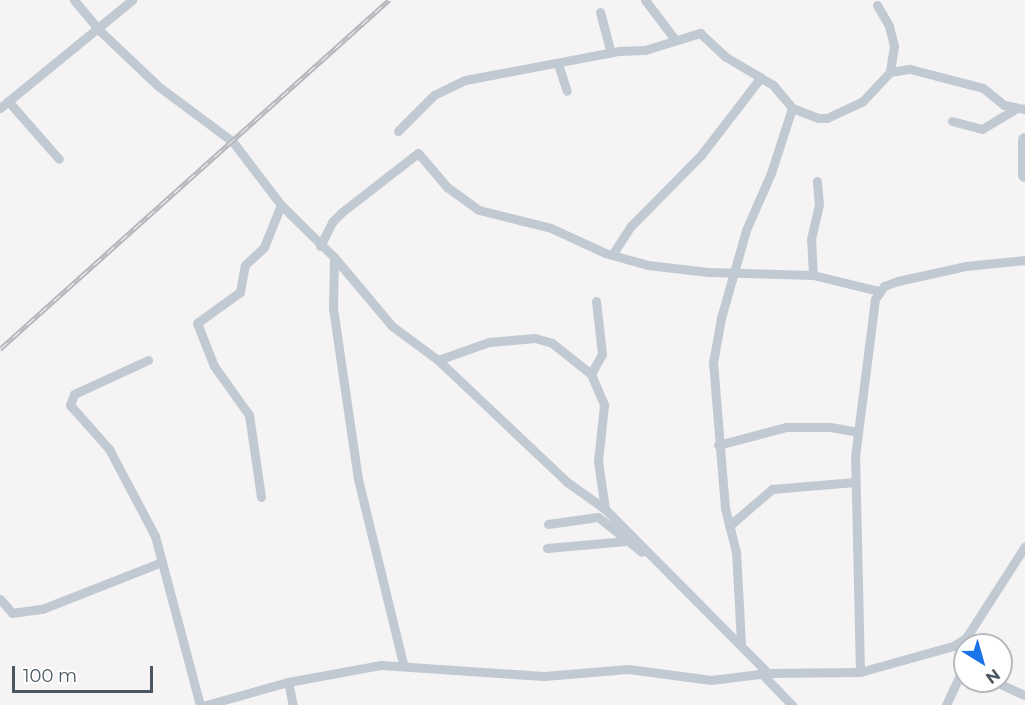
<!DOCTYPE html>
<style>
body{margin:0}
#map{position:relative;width:1025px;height:705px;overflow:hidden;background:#f5f3f3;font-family:Montserrat,sans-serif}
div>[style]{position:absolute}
.minor>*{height:9px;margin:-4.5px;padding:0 4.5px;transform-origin:4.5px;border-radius:4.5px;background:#c1cad2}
.secondary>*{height:14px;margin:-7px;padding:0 7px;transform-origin:7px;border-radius:7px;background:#c1cbd6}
.rail>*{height:5px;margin-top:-2.5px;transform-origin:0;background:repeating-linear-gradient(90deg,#fff 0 9px,#b5b8bd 0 18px);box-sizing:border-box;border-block:2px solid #b5b8bd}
span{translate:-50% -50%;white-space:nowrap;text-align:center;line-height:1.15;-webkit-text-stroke:6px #fff;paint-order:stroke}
.north{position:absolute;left:953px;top:633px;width:60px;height:60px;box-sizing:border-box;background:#fff;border:2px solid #b7bbc0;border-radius:50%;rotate:143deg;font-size:16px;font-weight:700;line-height:24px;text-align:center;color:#4a5661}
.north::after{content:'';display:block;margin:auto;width:21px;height:27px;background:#1a73e8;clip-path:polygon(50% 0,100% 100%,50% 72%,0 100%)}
.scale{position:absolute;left:12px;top:666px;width:141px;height:27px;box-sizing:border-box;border:3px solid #4a5661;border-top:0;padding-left:8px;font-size:18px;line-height:21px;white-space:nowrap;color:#4a5661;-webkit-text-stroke:4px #fff;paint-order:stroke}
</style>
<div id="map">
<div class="minor">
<div style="left:74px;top:0;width:38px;rotate:50deg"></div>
<div style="left:98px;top:29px;width:83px;rotate:43.5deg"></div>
<div style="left:158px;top:86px;width:94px;rotate:36.7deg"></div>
<div style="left:233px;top:142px;width:79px;rotate:52.7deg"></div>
<div style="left:281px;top:205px;width:74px;rotate:44.5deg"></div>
<div style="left:334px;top:257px;width:90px;rotate:50deg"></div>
<div style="left:392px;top:326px;width:57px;rotate:36.5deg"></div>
<div style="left:438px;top:360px;width:178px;rotate:43.4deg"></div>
<div style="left:567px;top:482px;width:47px;rotate:35.4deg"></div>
<div style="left:605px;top:509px;width:231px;rotate:45.2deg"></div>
<div style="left:645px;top:0;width:48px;rotate:52.7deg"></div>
<div style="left:877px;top:5px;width:24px;rotate:60deg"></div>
<div style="left:889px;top:26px;width:21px;rotate:76deg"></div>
<div style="left:894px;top:46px;width:26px;rotate:99deg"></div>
<div style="left:600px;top:12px;width:42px;rotate:75deg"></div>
<div style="left:558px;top:64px;width:28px;rotate:72deg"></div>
<div style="left:8px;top:101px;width:77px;rotate:48.7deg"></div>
<div style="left:0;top:108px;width:171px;rotate:-39.3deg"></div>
<div style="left:952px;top:121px;width:31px;rotate:15deg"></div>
<div style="left:982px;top:129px;width:39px;rotate:-31deg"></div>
<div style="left:398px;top:131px;width:51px;rotate:-45deg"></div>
<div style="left:434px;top:95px;width:34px;rotate:-26deg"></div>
<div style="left:465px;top:80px;width:157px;rotate:-10.7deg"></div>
<div style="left:619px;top:51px;width:26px;rotate:-2deg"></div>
<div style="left:645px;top:50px;width:58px;rotate:-17.2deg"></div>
<div style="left:700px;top:33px;width:35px;rotate:43deg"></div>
<div style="left:726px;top:57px;width:55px;rotate:30.8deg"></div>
<div style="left:773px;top:85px;width:30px;rotate:50deg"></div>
<div style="left:792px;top:108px;width:28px;rotate:21deg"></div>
<div style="left:818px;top:118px;width:9px"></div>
<div style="left:827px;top:118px;width:38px;rotate:-25deg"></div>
<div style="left:862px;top:102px;width:41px;rotate:-47deg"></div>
<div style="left:890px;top:72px;width:20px;rotate:-9deg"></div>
<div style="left:910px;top:69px;width:75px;rotate:14.6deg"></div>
<div style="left:983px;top:88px;width:27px;rotate:39deg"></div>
<div style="left:1004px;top:105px;width:21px;rotate:11deg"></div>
<div style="left:320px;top:246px;width:27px;rotate:-63deg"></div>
<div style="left:332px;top:222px;width:14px;rotate:-45deg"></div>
<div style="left:342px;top:212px;width:96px;rotate:-37.8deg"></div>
<div style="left:418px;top:153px;width:45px;rotate:49.5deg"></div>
<div style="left:447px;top:187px;width:39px;rotate:36deg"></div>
<div style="left:479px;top:210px;width:74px;rotate:14deg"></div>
<div style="left:551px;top:228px;width:60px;rotate:24.8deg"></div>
<div style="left:605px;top:253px;width:45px;rotate:15.6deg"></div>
<div style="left:648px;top:265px;width:60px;rotate:6.7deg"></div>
<div style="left:708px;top:272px;width:105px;rotate:1.6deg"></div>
<div style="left:813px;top:275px;width:67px;rotate:13.8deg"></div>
<div style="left:612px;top:255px;width:35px;rotate:-57deg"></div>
<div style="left:631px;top:226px;width:100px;rotate:-45.4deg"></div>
<div style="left:701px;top:155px;width:98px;rotate:-52.4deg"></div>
<div style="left:334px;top:257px;width:51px;rotate:91.1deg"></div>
<div style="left:333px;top:308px;width:173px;rotate:81.7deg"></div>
<div style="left:358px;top:479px;width:190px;rotate:76.3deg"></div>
<div style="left:813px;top:275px;width:36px;rotate:-93deg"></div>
<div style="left:811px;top:239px;width:35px;rotate:-77deg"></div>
<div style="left:819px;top:205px;width:24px;rotate:-95deg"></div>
<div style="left:596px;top:301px;width:53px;rotate:83.5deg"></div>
<div style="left:602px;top:354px;width:23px;rotate:119deg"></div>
<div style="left:591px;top:374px;width:34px;rotate:67deg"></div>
<div style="left:604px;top:405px;width:56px;rotate:96.1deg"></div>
<div style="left:598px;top:461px;width:49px;rotate:81.7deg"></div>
<div style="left:148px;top:360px;width:81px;rotate:155.3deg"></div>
<div style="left:74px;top:394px;width:12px;rotate:110deg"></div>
<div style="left:70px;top:405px;width:59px;rotate:48.4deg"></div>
<div style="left:109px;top:449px;width:98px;rotate:62.1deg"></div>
<div style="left:155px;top:536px;width:175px;rotate:75.1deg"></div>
<div style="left:438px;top:360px;width:54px;rotate:-19.4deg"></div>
<div style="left:489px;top:342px;width:46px;rotate:-5deg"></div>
<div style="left:535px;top:338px;width:18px;rotate:16deg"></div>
<div style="left:552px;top:343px;width:50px;rotate:38.5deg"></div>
<div style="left:718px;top:445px;width:70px;rotate:-14.8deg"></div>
<div style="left:786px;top:427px;width:44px"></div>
<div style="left:830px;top:427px;width:27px;rotate:10deg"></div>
<div style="left:261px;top:497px;width:83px;rotate:-98.3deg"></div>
<div style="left:249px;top:415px;width:60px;rotate:-125.5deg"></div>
<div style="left:214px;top:366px;width:46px;rotate:-111.6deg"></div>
<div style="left:197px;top:323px;width:53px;rotate:-35.8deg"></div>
<div style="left:240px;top:292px;width:27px;rotate:-80deg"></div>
<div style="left:245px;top:265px;width:26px;rotate:-43deg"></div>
<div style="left:264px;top:247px;width:45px;rotate:-68deg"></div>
<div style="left:548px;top:524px;width:50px;rotate:-8deg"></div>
<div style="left:598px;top:517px;width:56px;rotate:38.5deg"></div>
<div style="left:729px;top:526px;width:57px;rotate:-40.7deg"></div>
<div style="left:772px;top:489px;width:83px;rotate:-4.8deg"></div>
<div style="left:547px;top:548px;width:80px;rotate:-5deg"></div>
<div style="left:0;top:599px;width:18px;rotate:49deg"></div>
<div style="left:12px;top:613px;width:30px;rotate:-8deg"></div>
<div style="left:42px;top:609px;width:129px;rotate:-21.4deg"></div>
<div style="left:741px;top:643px;width:91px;rotate:-93.1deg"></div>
<div style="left:736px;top:552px;width:45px;rotate:-104deg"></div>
<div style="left:725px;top:508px;width:145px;rotate:-94.7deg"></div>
<div style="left:713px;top:363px;width:46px;rotate:-79.9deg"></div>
<div style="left:721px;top:318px;width:91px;rotate:-74.1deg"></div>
<div style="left:746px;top:230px;width:62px;rotate:-66.3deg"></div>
<div style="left:771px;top:173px;width:68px;rotate:-72.1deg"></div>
<div style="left:860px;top:672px;width:215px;rotate:-91.3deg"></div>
<div style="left:855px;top:457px;width:159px;rotate:-82.8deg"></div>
<div style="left:875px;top:299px;width:16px;rotate:-55deg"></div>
<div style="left:884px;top:286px;width:15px;rotate:-20deg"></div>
<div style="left:898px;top:281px;width:70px;rotate:-12.4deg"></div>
<div style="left:966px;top:266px;width:59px;rotate:-5.8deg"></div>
<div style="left:761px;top:673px;width:45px;rotate:45.9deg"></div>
<div style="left:994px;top:681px;width:33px;rotate:25deg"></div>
<div style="left:288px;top:682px;width:24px;rotate:78deg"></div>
<div style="left:206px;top:705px;width:85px;rotate:-15.7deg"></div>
<div style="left:288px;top:682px;width:95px;rotate:-10.4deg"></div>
<div style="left:381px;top:665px;width:163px;rotate:3.9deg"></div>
<div style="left:544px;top:676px;width:84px;rotate:-4.8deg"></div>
<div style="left:628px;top:669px;width:84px;rotate:7.5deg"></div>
<div style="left:711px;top:680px;width:57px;rotate:-7deg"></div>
<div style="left:768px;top:673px;width:92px;rotate:-0.6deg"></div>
<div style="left:860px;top:672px;width:97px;rotate:-15.6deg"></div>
<div style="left:953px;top:646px;width:15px;rotate:-32deg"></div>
<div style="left:966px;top:638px;width:109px;rotate:-57.3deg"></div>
<div style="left:946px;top:705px;width:45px;rotate:-65.1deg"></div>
</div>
<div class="secondary">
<div style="left:1025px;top:140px;width:35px;rotate:90deg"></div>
</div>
<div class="rail">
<div style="left:0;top:349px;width:523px;rotate:-41.9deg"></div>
</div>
<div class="north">N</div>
<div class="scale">100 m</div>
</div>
